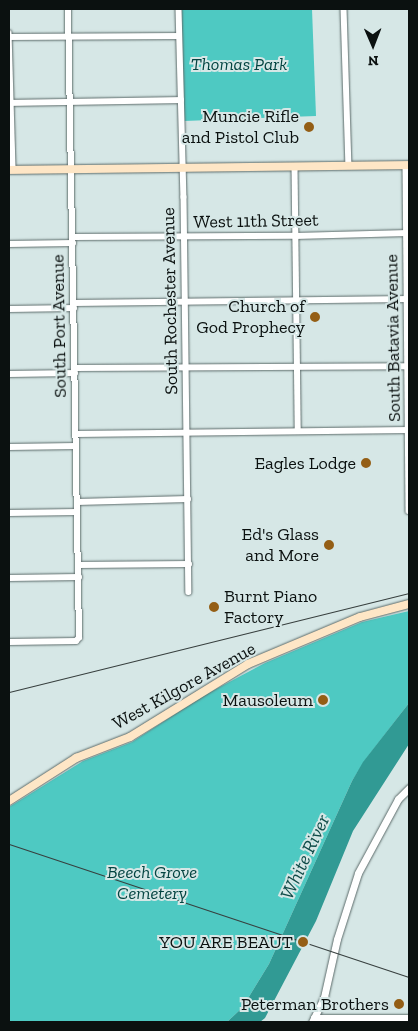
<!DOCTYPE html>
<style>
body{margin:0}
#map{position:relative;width:418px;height:1031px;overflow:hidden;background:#d6e7e6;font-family:"Zilla Slab",serif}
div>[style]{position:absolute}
.green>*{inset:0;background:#4ec9c2}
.water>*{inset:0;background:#319a94}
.roads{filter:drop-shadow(0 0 1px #5c6b6a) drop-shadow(0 0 1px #5c6b6a)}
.minor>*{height:5.5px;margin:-2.75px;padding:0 2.75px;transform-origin:2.75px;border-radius:2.75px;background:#fff}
.tertiary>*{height:7px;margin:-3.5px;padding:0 3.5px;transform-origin:3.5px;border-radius:3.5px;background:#fff}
.secondary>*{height:8px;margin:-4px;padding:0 4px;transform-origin:4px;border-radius:4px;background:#fee6c6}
.rail>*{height:1px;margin:-0.5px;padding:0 0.5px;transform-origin:0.5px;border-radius:0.5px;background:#373f3e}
.dots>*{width:14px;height:14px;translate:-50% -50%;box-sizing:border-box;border:2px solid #d6e7e6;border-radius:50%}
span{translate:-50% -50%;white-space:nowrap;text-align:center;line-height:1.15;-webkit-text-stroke:4px #d6e7e6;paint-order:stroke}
.park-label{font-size:18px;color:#034441;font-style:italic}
.poi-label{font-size:18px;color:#0b1110}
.right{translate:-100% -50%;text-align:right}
.left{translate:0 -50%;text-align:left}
.street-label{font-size:18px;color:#0b1110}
.water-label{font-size:19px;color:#0f4b48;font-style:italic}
.frame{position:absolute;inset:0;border:10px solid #0b1110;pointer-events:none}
.north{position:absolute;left:348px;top:20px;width:50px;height:50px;-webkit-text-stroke:4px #d6e7e6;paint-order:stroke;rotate:179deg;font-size:14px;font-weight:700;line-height:20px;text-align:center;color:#0b1110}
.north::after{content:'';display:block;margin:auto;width:18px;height:22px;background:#0b1110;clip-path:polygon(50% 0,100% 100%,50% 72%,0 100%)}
</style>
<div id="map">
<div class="green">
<div style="clip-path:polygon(181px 9px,312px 9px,316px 116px,184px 121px)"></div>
<div style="clip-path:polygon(409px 611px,409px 703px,365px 760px,352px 781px,269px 964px,242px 1008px,227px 1022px,9px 1022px,9px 807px,83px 761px,132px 742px,203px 696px,265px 663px,362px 622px)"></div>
</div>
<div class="water">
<div style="clip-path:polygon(409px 703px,409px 744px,353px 831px,316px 921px,265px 1018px,260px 1022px,227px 1022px,242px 1008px,269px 964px,352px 781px,363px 762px)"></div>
</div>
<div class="roads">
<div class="minor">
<div style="left:179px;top:9px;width:188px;rotate:88.5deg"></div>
<div style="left:184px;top:197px;width:395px;rotate:89.3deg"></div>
<div style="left:344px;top:9px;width:157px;rotate:88.2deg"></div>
<div style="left:9px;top:33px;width:137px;rotate:88.3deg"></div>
<div style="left:9px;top:37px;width:170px;rotate:-0.3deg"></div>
<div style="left:9px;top:103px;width:172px;rotate:-1deg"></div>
<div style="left:406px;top:165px;width:346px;rotate:89.5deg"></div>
<div style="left:295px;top:167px;width:264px;rotate:89.3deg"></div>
<div style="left:73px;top:237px;width:222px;rotate:-0.3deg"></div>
<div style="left:295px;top:236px;width:113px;rotate:-1.5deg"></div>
<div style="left:9px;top:244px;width:64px;rotate:-0.9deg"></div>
<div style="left:74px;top:303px;width:335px;rotate:-0.7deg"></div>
<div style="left:9px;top:309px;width:65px;rotate:-0.9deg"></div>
<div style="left:75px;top:368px;width:334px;rotate:-0.3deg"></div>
<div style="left:9px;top:374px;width:66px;rotate:-0.9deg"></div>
<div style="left:76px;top:434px;width:333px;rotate:-0.7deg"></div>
<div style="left:9px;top:447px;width:67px;rotate:-0.9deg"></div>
<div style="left:77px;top:502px;width:111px;rotate:-1.5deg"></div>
<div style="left:9px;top:513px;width:68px;rotate:-0.8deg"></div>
<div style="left:78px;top:565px;width:111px;rotate:-0.5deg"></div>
<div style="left:9px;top:578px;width:70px;rotate:-0.8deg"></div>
<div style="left:9px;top:642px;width:67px;rotate:-0.9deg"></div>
<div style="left:76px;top:641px;width:4px;rotate:-45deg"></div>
<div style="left:79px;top:638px;width:629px;rotate:-91deg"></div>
<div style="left:314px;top:1018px;width:95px"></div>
</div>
<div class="tertiary">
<div style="left:312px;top:1022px;width:28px;rotate:-64deg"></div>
<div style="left:324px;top:997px;width:59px;rotate:-77.4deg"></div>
<div style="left:337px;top:939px;width:69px;rotate:-72.3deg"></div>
<div style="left:358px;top:873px;width:84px;rotate:-61.6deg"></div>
<div style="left:398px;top:799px;width:16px;rotate:-45deg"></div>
</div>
<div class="secondary">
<div style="left:9px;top:170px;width:400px;rotate:-0.7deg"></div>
<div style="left:9px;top:801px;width:80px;rotate:-32.7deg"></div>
<div style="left:76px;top:758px;width:58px;rotate:-21.3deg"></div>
<div style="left:130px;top:737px;width:139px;rotate:-31.7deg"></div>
<div style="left:248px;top:664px;width:121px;rotate:-22.8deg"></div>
<div style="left:360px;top:617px;width:51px;rotate:-14.9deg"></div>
</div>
</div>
<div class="rail">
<div style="left:9px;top:692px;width:412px;rotate:-13.9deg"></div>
<div style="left:9px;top:844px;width:422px;rotate:18.4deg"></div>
</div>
<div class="dots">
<div style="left:309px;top:127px;background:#945e15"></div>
<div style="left:315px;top:317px;background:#945e15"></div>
<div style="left:366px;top:463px;background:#945e15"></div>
<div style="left:329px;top:545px;background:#945e15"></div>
<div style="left:214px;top:607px;background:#945e15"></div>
<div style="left:323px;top:700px;background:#945e15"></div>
<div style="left:303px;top:942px;background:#945e15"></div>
<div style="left:399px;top:1004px;background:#945e15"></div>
</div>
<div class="park-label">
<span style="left:239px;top:64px">Thomas Park</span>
<span style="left:152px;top:883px">Beech Grove<br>Cemetery</span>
</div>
<div class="poi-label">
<span class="right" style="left:299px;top:127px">Muncie Rifle<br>and Pistol Club</span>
<span class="right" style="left:305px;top:317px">Church of<br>God Prophecy</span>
<span class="right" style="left:356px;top:463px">Eagles Lodge</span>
<span class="right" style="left:319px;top:545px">Ed's Glass<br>and More</span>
<span class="left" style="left:224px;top:607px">Burnt Piano<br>Factory</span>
<span class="right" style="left:313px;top:700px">Mausoleum</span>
<span class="right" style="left:293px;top:942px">YOU ARE BEAUT</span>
<span class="right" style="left:389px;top:1004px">Peterman Brothers</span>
</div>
<div class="street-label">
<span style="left:256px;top:221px;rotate:-1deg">West 11th Street</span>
<span style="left:170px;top:301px;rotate:-91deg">South Rochester Avenue</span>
<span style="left:59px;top:326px;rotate:-91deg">South Port Avenue</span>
<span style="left:393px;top:338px;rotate:-91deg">South Batavia Avenue</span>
<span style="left:184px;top:686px;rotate:-29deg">West Kilgore Avenue</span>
</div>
<div class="water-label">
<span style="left:305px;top:857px;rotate:-65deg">White River</span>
</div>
<div class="frame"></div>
<div class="north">N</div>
</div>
